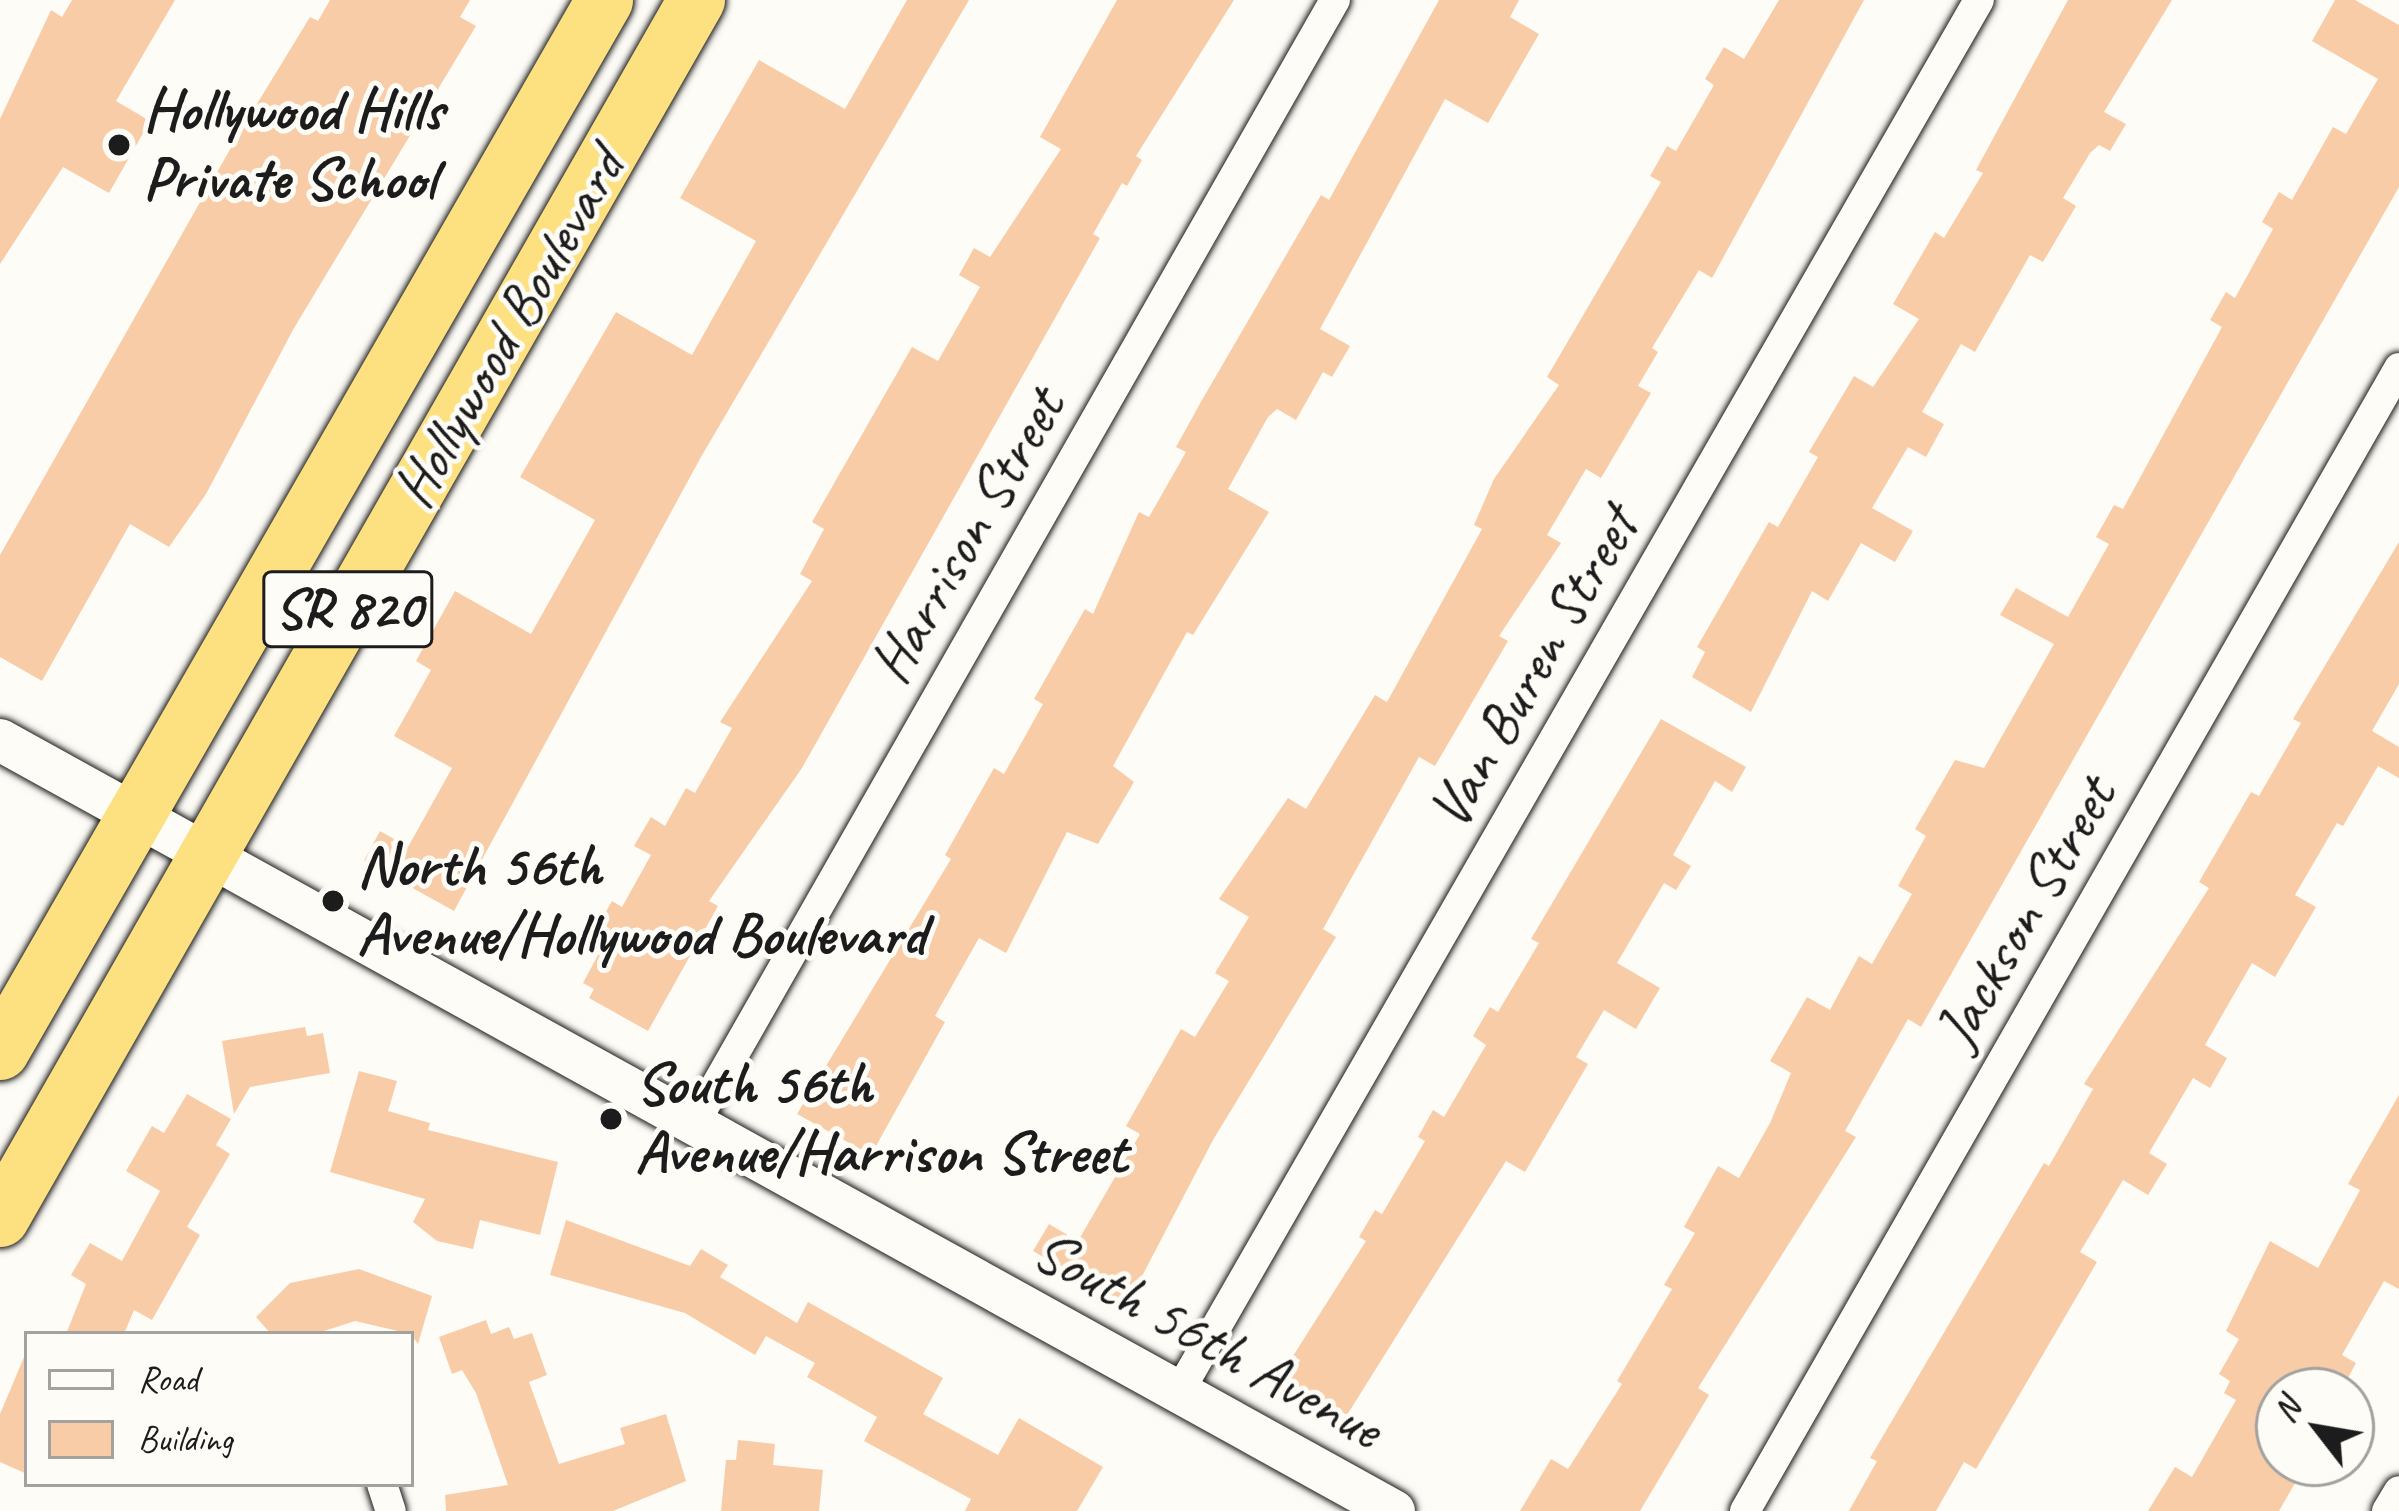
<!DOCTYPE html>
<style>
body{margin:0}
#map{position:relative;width:2399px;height:1511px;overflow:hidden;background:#fdfcf7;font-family:Caveat,sans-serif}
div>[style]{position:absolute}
.building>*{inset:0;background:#f9cca8}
.roads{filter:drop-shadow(0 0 3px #1c1c1c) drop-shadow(0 0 3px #1c1c1c)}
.street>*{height:30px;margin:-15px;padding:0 15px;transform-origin:15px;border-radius:15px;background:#fdfcf7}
.secondary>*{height:42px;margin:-21px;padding:0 21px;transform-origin:21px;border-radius:21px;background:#fdfcf7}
.highway>*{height:57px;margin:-28.5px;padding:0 28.5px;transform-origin:28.5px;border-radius:28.5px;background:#fde080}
.dots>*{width:33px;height:33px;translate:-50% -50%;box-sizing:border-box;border:6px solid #fdfcf7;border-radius:50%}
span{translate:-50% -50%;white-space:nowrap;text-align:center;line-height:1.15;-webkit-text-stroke:10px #fdfcf7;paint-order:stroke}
.shield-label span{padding:3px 9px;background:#fdfcf7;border:3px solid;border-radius:9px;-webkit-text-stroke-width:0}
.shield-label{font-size:57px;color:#1c1c1c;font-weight:700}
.poi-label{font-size:60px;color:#1c1c1c;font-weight:700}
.left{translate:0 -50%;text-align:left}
.street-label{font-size:60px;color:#1c1c1c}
.legend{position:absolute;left:24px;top:1331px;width:390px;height:156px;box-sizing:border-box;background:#fdfcf7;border:3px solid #a3a29f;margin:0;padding:15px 21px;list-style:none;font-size:36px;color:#1c1c1c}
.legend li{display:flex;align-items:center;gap:24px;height:60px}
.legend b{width:60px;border:3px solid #a3a29f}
.north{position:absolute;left:2255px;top:1367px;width:120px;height:120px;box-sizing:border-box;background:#fdfcf7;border:3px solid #a3a29f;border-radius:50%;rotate:301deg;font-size:33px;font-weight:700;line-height:48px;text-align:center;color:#1c1c1c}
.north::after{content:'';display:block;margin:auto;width:42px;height:54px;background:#1c1c1c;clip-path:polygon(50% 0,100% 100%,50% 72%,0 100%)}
</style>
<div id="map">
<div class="building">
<div style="clip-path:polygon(72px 0,175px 0,116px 101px,150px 121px,109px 193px,63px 167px,0 264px,0 119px,51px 10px,62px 17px)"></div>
<div style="clip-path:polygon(330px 0,470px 0,460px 17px,476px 26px,294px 328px,206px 494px,169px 547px,130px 524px,42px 681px,0 657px,0 555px,241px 130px,310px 17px,318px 21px)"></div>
<div style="clip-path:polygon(907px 0,969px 0,701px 457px,454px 911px,364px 861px,380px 831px,408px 847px,452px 768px,394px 736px,431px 670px,416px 661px,455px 591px,531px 634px,595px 520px,520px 477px,616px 312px,692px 355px,756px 241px,680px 198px,759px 60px,845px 109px)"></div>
<div style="clip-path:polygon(1117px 0,1234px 0,1136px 156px,1142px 160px,1127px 186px,1122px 183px,1093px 234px,1100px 238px,802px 768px,709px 901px,718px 906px,648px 1031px,589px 998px,594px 989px,583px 983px,606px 940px,594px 933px,612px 901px,622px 907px,651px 855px,634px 846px,651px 817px,665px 826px,686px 788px,695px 793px,732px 728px,720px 722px,812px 581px,800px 574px,824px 529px,812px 522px,912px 347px,938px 361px,980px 287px,959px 275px,974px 248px,990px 257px,1061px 149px,1040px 137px)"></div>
<div style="clip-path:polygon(1439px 0,1519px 0,1510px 17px,1539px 34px,1488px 123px,1445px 99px,1320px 329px,1350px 346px,1332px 377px,1323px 372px,1296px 420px,1277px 409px,1268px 417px,1228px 489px,1269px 512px,1193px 635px,1187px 632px,1113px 766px,1134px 782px,1098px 844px,1067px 832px,1006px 953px,979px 938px,935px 1016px,945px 1022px,871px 1155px,797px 1114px,951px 859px,945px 855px,994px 768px,1004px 774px,1043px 704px,1034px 699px,1085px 609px,1093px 614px,1139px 512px,1149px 517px,1186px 452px,1176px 447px,1202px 400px,1321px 195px,1329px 200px)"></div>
<div style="clip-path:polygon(1779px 0,1864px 0,1712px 278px,1699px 270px,1652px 348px,1658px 352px,1638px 386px,1651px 393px,1601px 478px,1586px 469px,1547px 535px,1561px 543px,1499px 636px,1508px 641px,1435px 766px,1419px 757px,1323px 929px,1336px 937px,1213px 1140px,1127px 1305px,1033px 1251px,1049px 1224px,1078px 1241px,1140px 1134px,1126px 1126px,1181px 1029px,1195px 1037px,1229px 981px,1215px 973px,1249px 917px,1219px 899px,1288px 798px,1306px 809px,1375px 695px,1387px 702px,1482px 529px,1474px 525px,1494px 479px,1559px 385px,1547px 377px,1661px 182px,1650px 176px,1667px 146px,1676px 151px,1714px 85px,1705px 79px,1724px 47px,1744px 59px)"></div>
<div style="clip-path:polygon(2068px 0,2172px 0,2104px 112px,2126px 124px,2110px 151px,2099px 145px,2090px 153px,2063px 198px,2076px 206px,2043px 262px,2030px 255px,1975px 352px,1961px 344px,1922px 412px,1944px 424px,1926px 457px,1908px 447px,1872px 508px,1913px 531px,1895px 562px,1861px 543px,1828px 601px,1812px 591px,1751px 712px,1692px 677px,1705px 652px,1697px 647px,1769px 522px,1778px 527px,1818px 457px,1809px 452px,1854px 376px,1873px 387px,1919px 319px,1893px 304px,1935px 232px,1944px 238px,1983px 173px,1976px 170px)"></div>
<div style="clip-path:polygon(2335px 0,2355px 0,2399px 25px,2399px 187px,1921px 1027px,1908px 1019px,1845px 1131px,1856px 1137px,1698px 1388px,1709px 1395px,1640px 1511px,1520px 1511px,1551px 1459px,1568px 1469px,1622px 1384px,1617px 1381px,1672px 1289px,1664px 1285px,1695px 1233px,1684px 1227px,1718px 1166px,1739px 1178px,1770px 1123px,1791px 1073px,1770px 1061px,1807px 997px,1830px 1010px,1859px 956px,1872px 964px,1912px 894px,1898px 886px,1926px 836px,1915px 829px,1955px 760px,1984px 768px,2054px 644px,2000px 615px,2016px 588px,2068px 617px,2109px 544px,2096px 537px,2114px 505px,2123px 509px,2222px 327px,2210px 320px,2226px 292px,2235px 298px,2273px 229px,2262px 222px,2279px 192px,2292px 200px,2333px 127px,2346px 134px,2378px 79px,2312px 41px)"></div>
<div style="clip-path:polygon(2399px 542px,2399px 684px,2372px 731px,2399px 747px,2399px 778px,2378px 766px,2343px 826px,2337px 823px,2295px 895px,2316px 907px,2275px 977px,2252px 963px,2205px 1045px,2227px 1058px,2210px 1088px,2193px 1078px,2149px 1153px,2167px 1164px,2148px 1195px,2123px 1180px,2080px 1252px,2097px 1262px,1976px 1469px,1964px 1462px,1936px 1511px,1849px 1511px,1877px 1461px,1870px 1458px,2044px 1163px,2049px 1166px,2093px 1089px,2084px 1084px,2209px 888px,2199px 882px,2251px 792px,2259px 796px,2301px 723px,2293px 719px)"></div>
<div style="clip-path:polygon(1661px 719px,1746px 767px,1732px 792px,1715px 781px,1673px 855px,1691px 866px,1676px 890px,1664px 883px,1617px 963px,1660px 988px,1636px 1029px,1604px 1010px,1576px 1057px,1588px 1064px,1525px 1172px,1506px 1161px,1347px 1415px,1288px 1381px,1300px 1360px,1293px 1356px,1366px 1241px,1359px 1237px,1375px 1210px,1382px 1214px,1425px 1141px,1418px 1137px,1433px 1110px,1444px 1117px,1486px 1045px,1473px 1036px,1490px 1007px,1498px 1012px,1539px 943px,1531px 939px)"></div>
<div style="clip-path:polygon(305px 1027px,307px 1036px,323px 1033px,330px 1073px,250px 1087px,234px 1114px,222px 1041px)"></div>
<div style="clip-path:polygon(359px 1071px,397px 1081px,388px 1111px,430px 1123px,428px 1130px,558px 1162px,540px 1235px,480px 1220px,473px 1249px,437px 1241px,413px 1222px,425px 1199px,330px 1172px)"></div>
<div style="clip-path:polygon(187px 1094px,231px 1119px,216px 1145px,230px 1154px,187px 1227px,200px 1235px,152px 1320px,134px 1310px,124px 1334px,66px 1334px,86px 1284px,71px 1275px,90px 1243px,122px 1261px,160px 1191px,126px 1171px,152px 1126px,164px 1133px)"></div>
<div style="clip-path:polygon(2399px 1095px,2399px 1289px,2384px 1281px,2342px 1355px,2356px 1363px,2341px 1391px,2279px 1391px,2279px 1463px,2302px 1471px,2279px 1511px,2148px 1511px,2175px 1467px,2192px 1477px,2236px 1400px,2224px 1393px,2230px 1381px,2219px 1374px,2239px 1339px,2226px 1331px,2270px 1241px,2318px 1268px,2360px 1190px,2348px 1184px)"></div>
<div style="clip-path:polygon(566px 1220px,690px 1266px,701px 1249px,728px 1265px,720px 1277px,797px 1323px,808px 1302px,943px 1378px,923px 1414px,998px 1455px,1019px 1418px,1103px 1467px,1077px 1511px,965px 1511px,971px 1499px,864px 1441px,877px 1417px,807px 1377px,815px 1363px,766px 1336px,755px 1355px,685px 1313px,550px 1275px)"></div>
<div style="clip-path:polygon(359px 1269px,432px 1296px,418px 1344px,411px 1334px,355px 1321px,315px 1334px,271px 1334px,256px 1317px,290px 1283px)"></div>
<div style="clip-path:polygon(486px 1320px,491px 1334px,509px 1327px,514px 1339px,532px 1333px,547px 1375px,529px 1382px,559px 1464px,625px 1444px,620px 1428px,666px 1414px,686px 1481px,613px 1511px,446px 1511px,445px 1495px,508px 1485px,476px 1393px,462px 1370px,452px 1374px,439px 1337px)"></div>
<div style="clip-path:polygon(27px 1350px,27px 1474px,0 1462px,0 1414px)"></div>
<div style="clip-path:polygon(738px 1440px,775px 1444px,773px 1465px,823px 1470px,819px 1511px,721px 1511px,726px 1460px,736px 1460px)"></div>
</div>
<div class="roads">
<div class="street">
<div style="left:693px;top:1126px;width:1296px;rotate:-60.31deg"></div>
<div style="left:1180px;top:1390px;width:1603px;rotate:-60.11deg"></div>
<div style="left:382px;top:1484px;width:28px;rotate:72deg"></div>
<div style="left:1745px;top:1511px;width:1317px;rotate:-60.22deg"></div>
<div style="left:2387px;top:1511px;width:23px;rotate:-59deg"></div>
</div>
<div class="secondary">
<div style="left:0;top:740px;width:1593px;rotate:28.95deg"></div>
</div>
<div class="highway">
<div style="left:0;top:1051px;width:1212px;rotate:-60.11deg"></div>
<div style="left:0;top:1218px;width:1403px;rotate:-60.26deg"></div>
</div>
</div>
<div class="dots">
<div style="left:119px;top:145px;background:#1c1c1c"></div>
<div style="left:333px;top:901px;background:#1c1c1c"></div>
<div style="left:611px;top:1119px;background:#1c1c1c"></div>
</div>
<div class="shield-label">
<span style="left:348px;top:609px">SR 820</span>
</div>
<div class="poi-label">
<span class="left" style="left:143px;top:144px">Hollywood Hills<br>Private School</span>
<span class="left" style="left:357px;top:900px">North 56th<br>Avenue/Hollywood Boulevard</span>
<span class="left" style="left:635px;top:1118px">South 56th<br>Avenue/Harrison Street</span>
</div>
<div class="street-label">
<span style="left:509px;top:328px;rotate:-60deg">Hollywood Boulevard</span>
<span style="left:967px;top:536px;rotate:-60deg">Harrison Street</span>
<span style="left:1533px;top:668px;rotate:-60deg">Van Buren Street</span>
<span style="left:2025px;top:913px;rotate:-60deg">Jackson Street</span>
<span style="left:1208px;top:1339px;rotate:29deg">South 56th Avenue</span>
</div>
<ul class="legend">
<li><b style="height:15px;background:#fdfcf7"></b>Road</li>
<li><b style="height:33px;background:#f9cca8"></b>Building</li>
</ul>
<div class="north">N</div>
</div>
